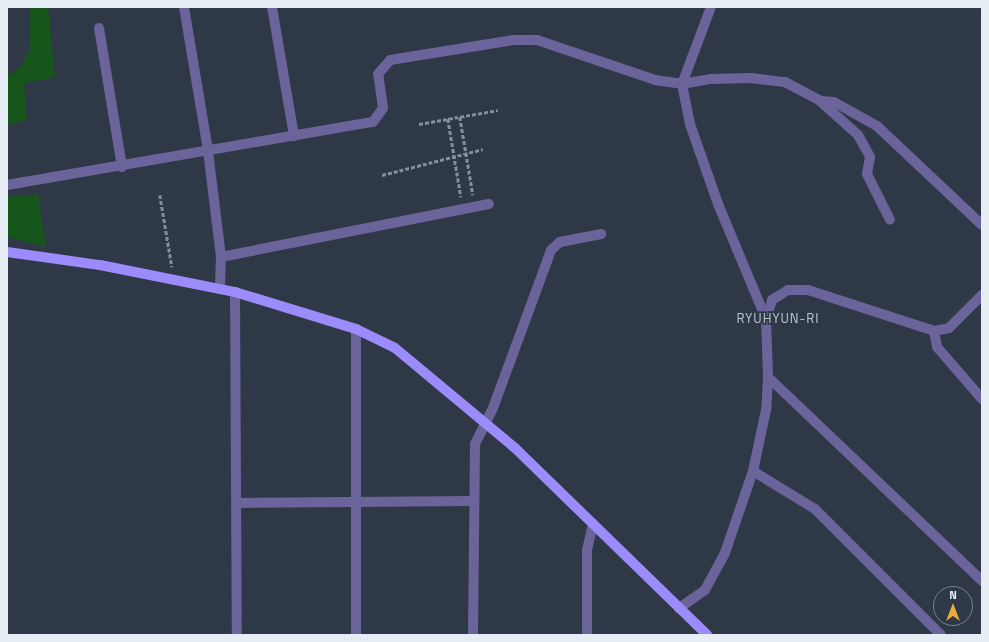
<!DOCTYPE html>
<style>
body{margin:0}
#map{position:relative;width:989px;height:642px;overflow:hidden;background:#2f3846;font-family:"Titillium Web",sans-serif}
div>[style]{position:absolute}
.green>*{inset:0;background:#17561b}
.path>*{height:2.5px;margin-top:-1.25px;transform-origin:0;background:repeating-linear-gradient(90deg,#868e99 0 4px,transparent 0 6px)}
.minor>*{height:10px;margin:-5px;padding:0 5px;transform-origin:5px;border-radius:5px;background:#6a649a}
.major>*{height:10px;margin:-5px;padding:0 5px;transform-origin:5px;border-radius:5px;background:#9b8bfb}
span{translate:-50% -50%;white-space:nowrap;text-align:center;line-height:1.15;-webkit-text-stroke:3.5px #2f3846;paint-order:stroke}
.quarter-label{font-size:13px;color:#bdc8d9;letter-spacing:1px}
.frame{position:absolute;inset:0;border:8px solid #e7edf5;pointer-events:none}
.north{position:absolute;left:933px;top:586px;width:40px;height:40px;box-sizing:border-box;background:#2f3846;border:1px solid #79808c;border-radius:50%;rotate:0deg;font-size:11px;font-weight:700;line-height:16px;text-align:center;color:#e7edf5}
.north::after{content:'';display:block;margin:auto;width:14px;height:18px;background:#ebaa39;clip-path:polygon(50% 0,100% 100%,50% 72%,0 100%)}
</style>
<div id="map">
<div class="green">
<div style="clip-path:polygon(30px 7px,48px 7px,55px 77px,24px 83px,27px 120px,7px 125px,7px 77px,23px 64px,29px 51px)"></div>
<div style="clip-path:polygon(38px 194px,46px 247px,7px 237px,7px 197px)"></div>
</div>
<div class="path">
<div style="left:460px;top:117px;width:79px;rotate:80.5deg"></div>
<div style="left:448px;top:119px;width:79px;rotate:80.5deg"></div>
<div style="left:419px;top:124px;width:80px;rotate:-10deg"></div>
<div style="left:382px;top:175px;width:104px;rotate:-14.4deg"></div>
<div style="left:160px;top:195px;width:73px;rotate:80.5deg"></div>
</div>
<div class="minor">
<div style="left:184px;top:7px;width:146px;rotate:80.5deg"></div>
<div style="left:208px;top:151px;width:107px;rotate:83deg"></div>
<div style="left:221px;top:257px;width:32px;rotate:92deg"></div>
<div style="left:272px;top:7px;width:131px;rotate:80.3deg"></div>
<div style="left:99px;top:28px;width:141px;rotate:80.6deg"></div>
<div style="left:682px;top:84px;width:28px;rotate:-10deg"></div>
<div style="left:710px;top:79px;width:41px;rotate:-1.4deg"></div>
<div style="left:751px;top:78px;width:34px;rotate:7deg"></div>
<div style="left:785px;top:82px;width:40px;rotate:28deg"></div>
<div style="left:820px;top:101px;width:14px;rotate:4deg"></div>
<div style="left:834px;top:102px;width:49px;rotate:29.2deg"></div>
<div style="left:877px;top:126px;width:144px;rotate:43.3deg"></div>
<div style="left:682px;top:84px;width:82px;rotate:-69.4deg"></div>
<div style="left:820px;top:101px;width:51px;rotate:41.8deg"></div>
<div style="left:858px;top:135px;width:25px;rotate:61deg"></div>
<div style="left:870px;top:157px;width:17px;rotate:100deg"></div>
<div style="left:867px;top:174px;width:51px;rotate:63.4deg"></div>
<div style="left:7px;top:185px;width:371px;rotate:-9.8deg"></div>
<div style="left:373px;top:122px;width:17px;rotate:-54deg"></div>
<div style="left:383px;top:108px;width:34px;rotate:-98deg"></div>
<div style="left:378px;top:74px;width:18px;rotate:-49deg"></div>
<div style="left:390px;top:60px;width:125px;rotate:-9.2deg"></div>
<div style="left:513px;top:40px;width:24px"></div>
<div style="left:537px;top:40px;width:125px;rotate:18.7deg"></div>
<div style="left:655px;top:80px;width:27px;rotate:8deg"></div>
<div style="left:682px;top:84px;width:41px;rotate:78.7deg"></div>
<div style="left:690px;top:124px;width:85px;rotate:70.7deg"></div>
<div style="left:718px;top:204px;width:125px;rotate:67.3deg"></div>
<div style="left:766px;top:319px;width:58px;rotate:88deg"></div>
<div style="left:768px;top:377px;width:33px;rotate:93deg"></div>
<div style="left:766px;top:410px;width:62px;rotate:102deg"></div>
<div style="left:753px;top:471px;width:87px;rotate:108.9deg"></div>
<div style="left:725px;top:553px;width:42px;rotate:118.4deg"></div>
<div style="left:705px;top:590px;width:32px;rotate:145deg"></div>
<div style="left:221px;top:257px;width:273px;rotate:-11.2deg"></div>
<div style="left:235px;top:292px;width:343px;rotate:89.7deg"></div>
<div style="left:766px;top:319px;width:20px;rotate:-72deg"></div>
<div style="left:772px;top:300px;width:19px;rotate:-32deg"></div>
<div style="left:788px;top:290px;width:20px"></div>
<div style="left:808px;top:290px;width:133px;rotate:18deg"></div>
<div style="left:934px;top:331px;width:15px;rotate:-11deg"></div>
<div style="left:949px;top:328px;width:47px;rotate:-45deg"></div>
<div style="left:356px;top:329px;width:306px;rotate:90deg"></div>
<div style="left:934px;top:331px;width:16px;rotate:79deg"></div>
<div style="left:937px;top:347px;width:69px;rotate:49.1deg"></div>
<div style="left:768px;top:377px;width:296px;rotate:43.6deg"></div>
<div style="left:753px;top:471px;width:73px;rotate:31.5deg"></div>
<div style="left:815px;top:509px;width:178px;rotate:45deg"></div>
<div style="left:237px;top:503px;width:237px;rotate:-0.5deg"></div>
<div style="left:473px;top:635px;width:191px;rotate:-89.4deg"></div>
<div style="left:475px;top:444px;width:40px;rotate:-63.4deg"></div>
<div style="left:493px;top:408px;width:168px;rotate:-69.8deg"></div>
<div style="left:551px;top:250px;width:12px;rotate:-42deg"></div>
<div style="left:560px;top:242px;width:42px;rotate:-11deg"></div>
<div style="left:587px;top:635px;width:85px;rotate:-90deg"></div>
<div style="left:587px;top:550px;width:27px;rotate:-77deg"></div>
</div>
<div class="major">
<div style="left:7px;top:252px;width:94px;rotate:8deg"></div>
<div style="left:100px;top:265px;width:138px;rotate:11.3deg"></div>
<div style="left:235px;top:292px;width:127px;rotate:17deg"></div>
<div style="left:356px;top:329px;width:43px;rotate:26deg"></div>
<div style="left:395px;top:348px;width:156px;rotate:39.8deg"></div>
<div style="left:515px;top:448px;width:268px;rotate:44.2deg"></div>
</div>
<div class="quarter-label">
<span style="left:778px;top:318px">RYUHYUN-RI</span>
</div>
<div class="frame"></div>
<div class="north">N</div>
</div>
